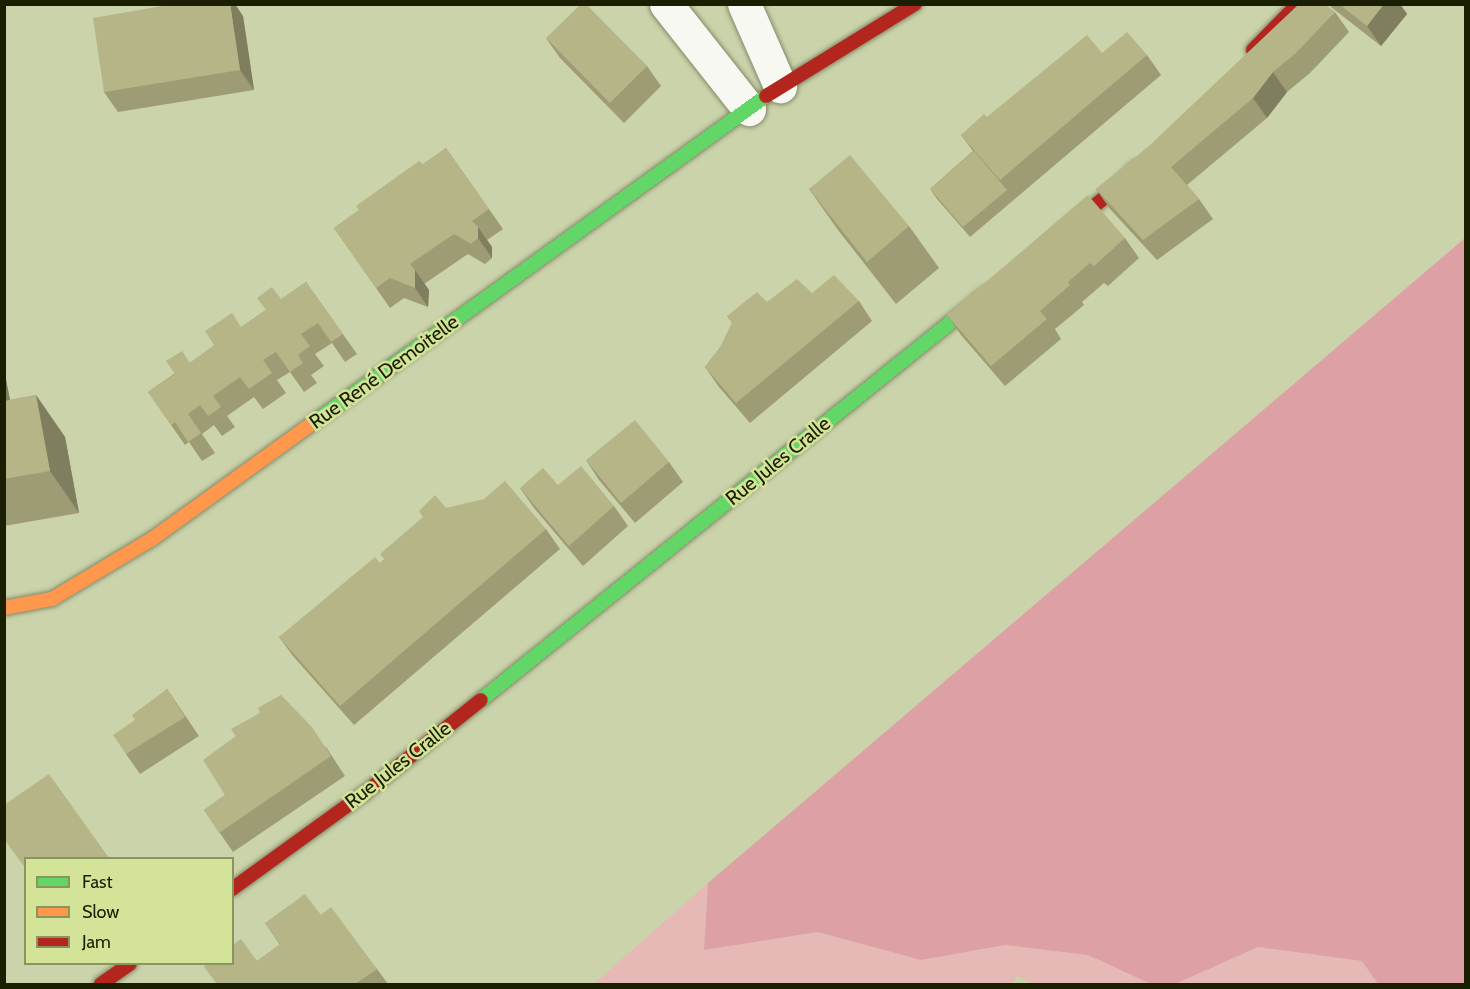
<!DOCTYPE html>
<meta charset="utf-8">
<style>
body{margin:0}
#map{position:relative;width:1470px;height:989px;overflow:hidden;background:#cad3aa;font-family:Cabin,sans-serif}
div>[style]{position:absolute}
.green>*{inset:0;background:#e6b8b6}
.forest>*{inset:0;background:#dda0a5}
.roads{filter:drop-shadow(0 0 2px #848a69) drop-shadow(0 0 2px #848a69)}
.street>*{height:33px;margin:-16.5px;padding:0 16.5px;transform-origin:16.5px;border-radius:16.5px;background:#f7f8f2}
.fast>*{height:14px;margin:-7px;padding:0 7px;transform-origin:7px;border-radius:7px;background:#63d668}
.slow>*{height:14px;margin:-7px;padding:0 7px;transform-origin:7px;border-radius:7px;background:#ff974d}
.jam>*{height:14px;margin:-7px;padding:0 7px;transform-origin:7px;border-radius:7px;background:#b3261e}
.wall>*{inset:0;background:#9d9c75}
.shaded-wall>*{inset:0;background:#7f7f5f}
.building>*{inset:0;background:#b6b588}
span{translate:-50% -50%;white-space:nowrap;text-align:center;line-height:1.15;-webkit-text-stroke:5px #d3e499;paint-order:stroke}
.street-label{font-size:20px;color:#1a1f02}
.frame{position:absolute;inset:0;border:6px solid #1a1f02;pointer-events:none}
.legend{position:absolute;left:24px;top:857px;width:210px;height:108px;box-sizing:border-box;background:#d3e499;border:2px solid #89955d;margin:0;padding:8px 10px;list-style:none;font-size:18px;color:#1a1f02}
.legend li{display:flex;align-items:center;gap:12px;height:30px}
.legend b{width:30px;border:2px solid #89955d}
</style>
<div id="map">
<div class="green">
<div style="clip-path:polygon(708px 883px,704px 950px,818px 932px,921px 960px,1005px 945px,1088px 955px,1151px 984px,1033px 984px,1018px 976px,1011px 984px,594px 984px)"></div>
<div style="clip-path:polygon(1258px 947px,1362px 961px,1378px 984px,1175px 984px)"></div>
</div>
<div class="forest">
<div style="clip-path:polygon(1465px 238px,1465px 984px,1378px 984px,1362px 961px,1258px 947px,1175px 984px,1151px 984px,1088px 955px,1005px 945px,921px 960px,818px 932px,704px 950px,708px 883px)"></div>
</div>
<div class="roads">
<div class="street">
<div style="left:666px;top:4px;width:134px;rotate:51.7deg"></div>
<div style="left:744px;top:4px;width:90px;rotate:66.3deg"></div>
</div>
<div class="fast">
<div style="left:317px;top:420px;width:554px;rotate:-35.81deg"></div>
<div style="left:481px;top:700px;width:649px;rotate:-38.81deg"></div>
</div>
<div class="slow">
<div style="left:4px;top:608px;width:49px;rotate:-10.6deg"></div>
<div style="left:52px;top:599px;width:117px;rotate:-31deg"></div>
<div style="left:152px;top:539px;width:203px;rotate:-35.8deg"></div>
</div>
<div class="jam">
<div style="left:1253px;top:50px;width:64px;rotate:-45.6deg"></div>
<div style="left:766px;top:96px;width:175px;rotate:-31.7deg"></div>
<div style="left:1062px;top:232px;width:67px;rotate:-38.9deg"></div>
<div style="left:1114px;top:190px;width:31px;rotate:-45deg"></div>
<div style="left:232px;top:889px;width:165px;rotate:-35.9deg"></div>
<div style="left:366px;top:792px;width:147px;rotate:-38.7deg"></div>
<div style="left:101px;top:984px;width:35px;rotate:-35deg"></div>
</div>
</div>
<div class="wall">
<div style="clip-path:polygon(1329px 4px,1400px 4px,1407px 14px,1381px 46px,1331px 7px)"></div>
<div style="clip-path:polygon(1335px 12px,1349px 32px,1310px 73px,1287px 92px,1267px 118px,1187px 185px,1199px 199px,1213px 219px,1157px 260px,1110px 209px,1096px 189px)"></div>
<div style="clip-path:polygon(243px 16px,254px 90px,118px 112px,104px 92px)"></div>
<div style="clip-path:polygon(546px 38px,647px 66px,661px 86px,624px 123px,560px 58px)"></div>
<div style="clip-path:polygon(1102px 53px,1147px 55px,1161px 75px,970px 237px,937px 199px,930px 189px,973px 151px,961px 135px,987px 117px)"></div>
<div style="clip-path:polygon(446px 148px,503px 229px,487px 240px,492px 247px,492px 258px,485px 264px,468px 254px,424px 284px,429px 290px,428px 307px,404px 298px,390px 308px,334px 228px)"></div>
<div style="clip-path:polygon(809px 189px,909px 226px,939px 268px,896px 304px,838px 230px)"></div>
<div style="clip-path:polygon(1125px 238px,1139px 258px,1108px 286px,1104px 283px,1082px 302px,1084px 305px,1055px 329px,1061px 339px,1005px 386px,961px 335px,947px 315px)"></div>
<div style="clip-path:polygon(306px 282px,357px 354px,345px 362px,332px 343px,315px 354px,324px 366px,311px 375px,317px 383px,304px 392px,290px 372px,277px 380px,286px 393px,263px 409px,254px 397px,227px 416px,235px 427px,222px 436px,214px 425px,202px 434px,215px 453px,202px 461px,189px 442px,185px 445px,148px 392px)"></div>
<div style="clip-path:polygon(812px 293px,859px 301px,872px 321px,750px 423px,719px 387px,705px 367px,721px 346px,732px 323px,727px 316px,767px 302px)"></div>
<div style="clip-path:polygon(4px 369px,10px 400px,36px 395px,65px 437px,79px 513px,4px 526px)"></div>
<div style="clip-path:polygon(586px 460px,669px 462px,683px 482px,635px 523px,599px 480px)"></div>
<div style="clip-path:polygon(558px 485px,614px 506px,628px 526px,583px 566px,534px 508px,520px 488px)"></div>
<div style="clip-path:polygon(446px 508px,546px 529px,560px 549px,354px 725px,293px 656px,279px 637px,380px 563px)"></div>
<div style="clip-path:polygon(167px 689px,199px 736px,140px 774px,126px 754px,135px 720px)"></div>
<div style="clip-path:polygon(236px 736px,326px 747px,345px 776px,233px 852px,204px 810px,225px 795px)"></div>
<div style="clip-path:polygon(321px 915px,377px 969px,388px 984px,217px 984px,257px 961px,280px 945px,265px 923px)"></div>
</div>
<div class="shaded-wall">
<div style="clip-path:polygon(230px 4px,235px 4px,243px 16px,254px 90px,240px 70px)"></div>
<div style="clip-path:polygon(1384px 4px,1400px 4px,1407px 14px,1381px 46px,1367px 26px)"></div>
<div style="clip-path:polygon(1273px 72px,1287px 92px,1267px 118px,1253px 98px)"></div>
<div style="clip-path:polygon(478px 227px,492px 247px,492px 258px,478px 238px)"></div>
<div style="clip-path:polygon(415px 270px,429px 290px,428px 307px,415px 288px)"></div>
<div style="clip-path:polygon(4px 369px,15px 427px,4px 413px)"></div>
<div style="clip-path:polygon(36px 395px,65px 437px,79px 513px,50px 471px)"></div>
</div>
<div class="building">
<div style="clip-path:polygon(174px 4px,230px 4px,240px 70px,104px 92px,93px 18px)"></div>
<div style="clip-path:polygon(581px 4px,586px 4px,647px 66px,610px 103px,546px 38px)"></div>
<div style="clip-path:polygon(1299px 4px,1325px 4px,1335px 12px,1296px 53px,1273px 72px,1253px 98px,1171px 167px,1199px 199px,1143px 240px,1096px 189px,1150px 145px)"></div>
<div style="clip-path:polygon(1339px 4px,1384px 4px,1367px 26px)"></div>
<div style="clip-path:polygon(1127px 32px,1147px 55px,1000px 180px,961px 135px,984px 114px,987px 117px,1087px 35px,1102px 53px)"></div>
<div style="clip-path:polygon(446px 148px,489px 209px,472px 221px,478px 227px,478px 238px,471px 244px,454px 234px,410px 264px,415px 270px,415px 288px,390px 278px,376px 288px,334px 228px,359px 210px,356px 206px,419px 161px,423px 164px)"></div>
<div style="clip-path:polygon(974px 151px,1007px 190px,963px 227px,930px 189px)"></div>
<div style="clip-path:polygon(850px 155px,909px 226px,867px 262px,809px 189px)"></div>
<div style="clip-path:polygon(1088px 195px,1125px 238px,1094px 266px,1090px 263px,1068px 282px,1070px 285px,1040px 311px,1047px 319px,991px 366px,947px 315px)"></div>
<div style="clip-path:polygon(834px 275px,859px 301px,736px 403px,705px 367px,721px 346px,732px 323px,727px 316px,757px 292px,767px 302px,797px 279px,812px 293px)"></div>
<div style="clip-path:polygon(306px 282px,343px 334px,331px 342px,318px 323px,301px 334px,310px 346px,298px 355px,303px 363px,290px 372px,276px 352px,263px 360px,272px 373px,249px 389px,240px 377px,213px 396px,221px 407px,208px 416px,200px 405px,188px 414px,201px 433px,188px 442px,175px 422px,171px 425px,148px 392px,175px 374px,166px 361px,182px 351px,190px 363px,214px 345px,205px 331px,232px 313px,241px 327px,266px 310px,257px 298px,272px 287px,281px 299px)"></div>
<div style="clip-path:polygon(36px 395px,50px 471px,4px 479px,4px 401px)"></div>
<div style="clip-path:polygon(635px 420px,669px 462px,621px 503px,586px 460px)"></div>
<div style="clip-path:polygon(581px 466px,614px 506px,569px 546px,520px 488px,543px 468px,558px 485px)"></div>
<div style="clip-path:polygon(505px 481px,546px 529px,340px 706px,279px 637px,375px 557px,380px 563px,385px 560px,380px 554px,423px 517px,419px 511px,435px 495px,446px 508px,484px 499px)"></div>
<div style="clip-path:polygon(167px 689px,185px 717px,126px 754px,113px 735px,135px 720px,132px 715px)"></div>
<div style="clip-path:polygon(281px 695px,312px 727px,331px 756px,219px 833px,204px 810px,225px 795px,203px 760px,236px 736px,231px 729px,260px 713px,258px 708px)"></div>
<div style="clip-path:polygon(49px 774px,109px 858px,26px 858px,26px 869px,4px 839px,4px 805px)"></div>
<div style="clip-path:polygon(305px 894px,321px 915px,331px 907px,377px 969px,355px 984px,217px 984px,204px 967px,208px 963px,232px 963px,232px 946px,241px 939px,257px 961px,280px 944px,265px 923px)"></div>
</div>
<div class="street-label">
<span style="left:384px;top:372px;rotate:-36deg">Rue René Demoitelle</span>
<span style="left:778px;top:461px;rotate:-39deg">Rue Jules Cralle</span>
<span style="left:398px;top:765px;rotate:-38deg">Rue Jules Cralle</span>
</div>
<div class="frame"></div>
<ul class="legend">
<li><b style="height:8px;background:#63d668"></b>Fast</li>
<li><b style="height:8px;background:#ff974d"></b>Slow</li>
<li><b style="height:8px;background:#b3261e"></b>Jam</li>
</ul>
</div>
